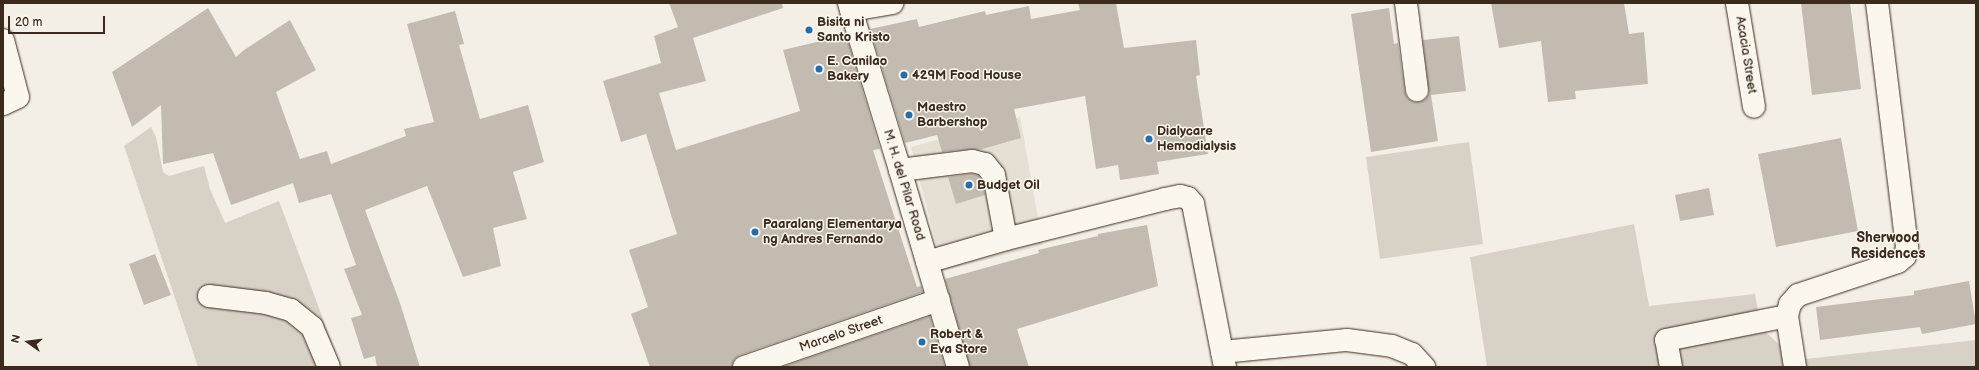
<!DOCTYPE html>
<style>
body{margin:0}
#map{position:relative;width:1979px;height:370px;overflow:hidden;background:#f3efe4;font-family:"Balsamiq Sans",sans-serif}
div>[style]{position:absolute}
.built>*{inset:0;background:#e5dfd4}
.green>*{inset:0;background:#d8d1c6}
.building>*{inset:0;background:#c3bbb0}
.roads{filter:drop-shadow(0 0 1px #3b2a1e) drop-shadow(0 0 1px #3b2a1e)}
.minor>*{height:22px;margin:-11px;padding:0 11px;transform-origin:11px;border-radius:11px;background:#fbf7ec}
.major>*{height:22px;margin:-11px;padding:0 11px;transform-origin:11px;border-radius:11px;background:#fbf7ec}
.dots>*{width:11px;height:11px;translate:-50% -50%;box-sizing:border-box;border:2px solid #fbf7ec;border-radius:50%}
span{translate:-50% -50%;white-space:nowrap;text-align:center;line-height:1.15;-webkit-text-stroke:3px #fbf7ec;paint-order:stroke}
.poi-label{font-size:13px;color:#3b2a1e;font-weight:700}
.left{translate:0 -50%;text-align:left}
.street-label{font-size:13px;color:#3b2a1e}
.neighbourhood-label{font-size:14px;color:#3b2a1e;font-weight:700}
.frame{position:absolute;inset:0;border:4px solid #3b2a1e;pointer-events:none}
.north{position:absolute;left:8px;top:322px;width:40px;height:40px;-webkit-text-stroke:3px #fbf7ec;paint-order:stroke;rotate:284deg;font-size:11px;font-weight:700;line-height:16px;text-align:center;color:#3b2a1e}
.north::after{content:'';display:block;margin:auto;width:14px;height:18px;background:#3b2a1e;clip-path:polygon(50% 0,100% 100%,50% 72%,0 100%)}
.scale{position:absolute;left:8px;top:16px;width:97px;height:18px;box-sizing:border-box;border:2px solid #3b2a1e;border-top:0;padding-left:5px;font-size:12px;line-height:14px;white-space:nowrap;color:#3b2a1e;-webkit-text-stroke:3px #fbf7ec;paint-order:stroke}
</style>
<div id="map">
<div class="built">
<div style="clip-path:polygon(1020px 117px,1043px 245px,943px 271px,911px 147px)"></div>
</div>
<div class="green">
<div style="clip-path:polygon(151px 127px,156px 137px,163px 172px,169px 176px,204px 166px,210px 189px,225px 223px,279px 201px,341px 367px,198px 367px,124px 146px)"></div>
<div style="clip-path:polygon(1469px 142px,1483px 244px,1380px 259px,1366px 157px)"></div>
<div style="clip-path:polygon(1634px 224px,1649px 306px,1755px 294px,1761px 328px,1784px 349px,1787px 367px,1487px 367px,1470px 257px)"></div>
<div style="clip-path:polygon(1976px 340px,1976px 367px,1807px 367px,1806px 359px)"></div>
</div>
<div class="building">
<div style="clip-path:polygon(669px 3px,782px 3px,783px 8px,693px 38px,706px 81px,659px 93px,676px 150px,800px 111px,783px 50px,846px 35px,880px 149px,873px 150px,917px 287px,921px 286px,923px 292px,740px 355px,734px 359px,732px 367px,650px 367px,631px 314px,648px 307px,629px 250px,677px 234px,646px 134px,621px 142px,603px 81px,661px 63px,654px 36px,678px 27px)"></div>
<div style="clip-path:polygon(1078px 3px,1116px 3px,1124px 48px,1196px 40px,1200px 75px,1196px 76px,1208px 154px,1157px 162px,1159px 174px,1120px 180px,1118px 165px,1096px 169px,1085px 96px,1014px 109px,1021px 138px,979px 150px,970px 149px,942px 152px,937px 135px,905px 143px,870px 29px,917px 19px,919px 27px,985px 11px,986px 15px,1029px 6px,1031px 19px,1080px 10px)"></div>
<div style="clip-path:polygon(1491px 3px,1624px 3px,1629px 34px,1644px 32px,1648px 84px,1575px 91px,1576px 99px,1548px 102px,1541px 41px,1499px 48px)"></div>
<div style="clip-path:polygon(1801px 3px,1850px 3px,1861px 89px,1812px 95px)"></div>
<div style="clip-path:polygon(208px 8px,236px 57px,244px 50px,290px 20px,316px 70px,276px 92px,300px 159px,327px 151px,331px 164px,406px 136px,404px 129px,434px 122px,407px 24px,455px 11px,464px 44px,459px 45px,480px 119px,528px 105px,544px 162px,513px 172px,527px 219px,493px 228px,501px 266px,463px 277px,427px 186px,365px 210px,400px 303px,420px 367px,377px 367px,375px 356px,364px 359px,351px 318px,362px 315px,344px 269px,356px 265px,331px 194px,299px 203px,293px 183px,231px 205px,213px 153px,163px 164px,161px 105px,132px 127px,112px 72px)"></div>
<div style="clip-path:polygon(1389px 8px,1394px 44px,1398px 43px,1405px 92px,1407px 98px,1413px 102px,1419px 102px,1425px 100px,1429px 94px,1423px 40px,1459px 36px,1466px 91px,1431px 95px,1438px 141px,1371px 152px,1351px 14px)"></div>
<div style="clip-path:polygon(1841px 138px,1858px 231px,1776px 247px,1758px 154px)"></div>
<div style="clip-path:polygon(971px 174px,978px 175px,982px 180px,985px 195px,956px 204px,948px 177px)"></div>
<div style="clip-path:polygon(1709px 188px,1714px 215px,1680px 221px,1675px 195px)"></div>
<div style="clip-path:polygon(1147px 225px,1158px 286px,1017px 329px,1029px 367px,970px 367px,945px 279px,1039px 253px,1038px 250px,1098px 236px,1098px 234px)"></div>
<div style="clip-path:polygon(155px 254px,171px 295px,144px 305px,129px 264px)"></div>
<div style="clip-path:polygon(1969px 281px,1976px 324px,1922px 334px,1920px 327px,1820px 340px,1816px 307px,1914px 295px,1914px 291px)"></div>
<div style="clip-path:polygon(930px 316px,945px 367px,782px 367px)"></div>
</div>
<div class="roads">
<div class="minor">
<div style="left:1406px;top:3px;width:88px;rotate:82.8deg"></div>
<div style="left:1737px;top:3px;width:105px;rotate:80.7deg"></div>
<div style="left:851px;top:10px;width:42px;rotate:-9.7deg"></div>
<div style="left:3px;top:40px;width:59px;rotate:75.3deg"></div>
<div style="left:18px;top:97px;width:17px;rotate:155deg"></div>
<div style="left:900px;top:170px;width:73px;rotate:-7.1deg"></div>
<div style="left:972px;top:161px;width:13px;rotate:13deg"></div>
<div style="left:985px;top:164px;width:14px;rotate:51deg"></div>
<div style="left:994px;top:175px;width:65px;rotate:79.4deg"></div>
<div style="left:927px;top:262px;width:82px;rotate:-16.2deg"></div>
<div style="left:1006px;top:239px;width:164px;rotate:-14.1deg"></div>
<div style="left:1165px;top:199px;width:15px;rotate:-11deg"></div>
<div style="left:1180px;top:196px;width:8px;rotate:14deg"></div>
<div style="left:1188px;top:198px;width:8px;rotate:50deg"></div>
<div style="left:1193px;top:204px;width:166px;rotate:78.9deg"></div>
<div style="left:209px;top:296px;width:57px;rotate:7deg"></div>
<div style="left:266px;top:303px;width:26px;rotate:16deg"></div>
<div style="left:291px;top:310px;width:27px;rotate:39deg"></div>
<div style="left:312px;top:327px;width:43px;rotate:67deg"></div>
<div style="left:1222px;top:352px;width:126px;rotate:-5.5deg"></div>
<div style="left:1347px;top:340px;width:45px;rotate:7.6deg"></div>
<div style="left:1392px;top:346px;width:22px;rotate:22deg"></div>
<div style="left:1412px;top:354px;width:18px;rotate:47deg"></div>
<div style="left:744px;top:367px;width:206px;rotate:-19deg"></div>
<div style="left:1671px;top:367px;width:27px;rotate:-100deg"></div>
<div style="left:1666px;top:340px;width:123px;rotate:-11.2deg"></div>
<div style="left:1795px;top:367px;width:52px;rotate:-98.9deg"></div>
<div style="left:1787px;top:316px;width:12px;rotate:-76deg"></div>
<div style="left:1790px;top:304px;width:12px;rotate:-48deg"></div>
<div style="left:1798px;top:295px;width:105px;rotate:-18.3deg"></div>
<div style="left:1898px;top:262px;width:9px;rotate:-41deg"></div>
<div style="left:1905px;top:256px;width:9px;rotate:-77deg"></div>
<div style="left:1907px;top:247px;width:246px;rotate:-97deg"></div>
</div>
<div class="major">
<div style="left:849px;top:3px;width:175px;rotate:73deg"></div>
<div style="left:900px;top:170px;width:205px;rotate:73.6deg"></div>
</div>
</div>
<div class="dots">
<div style="left:809px;top:30px;background:#1f6fb2"></div>
<div style="left:819px;top:69px;background:#1f6fb2"></div>
<div style="left:904px;top:75px;background:#1f6fb2"></div>
<div style="left:909px;top:115px;background:#1f6fb2"></div>
<div style="left:1149px;top:139px;background:#1f6fb2"></div>
<div style="left:969px;top:185px;background:#1f6fb2"></div>
<div style="left:755px;top:232px;background:#1f6fb2"></div>
<div style="left:922px;top:342px;background:#1f6fb2"></div>
</div>
<div class="poi-label">
<span class="left" style="left:817px;top:30px">Bisita ni<br>Santo Kristo</span>
<span class="left" style="left:827px;top:69px">E. Canilao<br>Bakery</span>
<span class="left" style="left:912px;top:75px">429M Food House</span>
<span class="left" style="left:917px;top:115px">Maestro<br>Barbershop</span>
<span class="left" style="left:1157px;top:139px">Dialycare<br>Hemodialysis</span>
<span class="left" style="left:977px;top:185px">Budget Oil</span>
<span class="left" style="left:763px;top:232px">Paaralang Elementarya<br>ng Andres Fernando</span>
<span class="left" style="left:930px;top:342px">Robert &amp;<br>Eva Store</span>
</div>
<div class="street-label">
<span style="left:1746px;top:55px;rotate:81deg">Acacia Street</span>
<span style="left:904px;top:185px;rotate:73deg">M. H. del Pilar Road</span>
<span style="left:841px;top:334px;rotate:-19deg">Marcelo Street</span>
</div>
<div class="neighbourhood-label">
<span style="left:1888px;top:246px">Sherwood<br>Residences</span>
</div>
<div class="frame"></div>
<div class="north">N</div>
<div class="scale">20 m</div>
</div>
